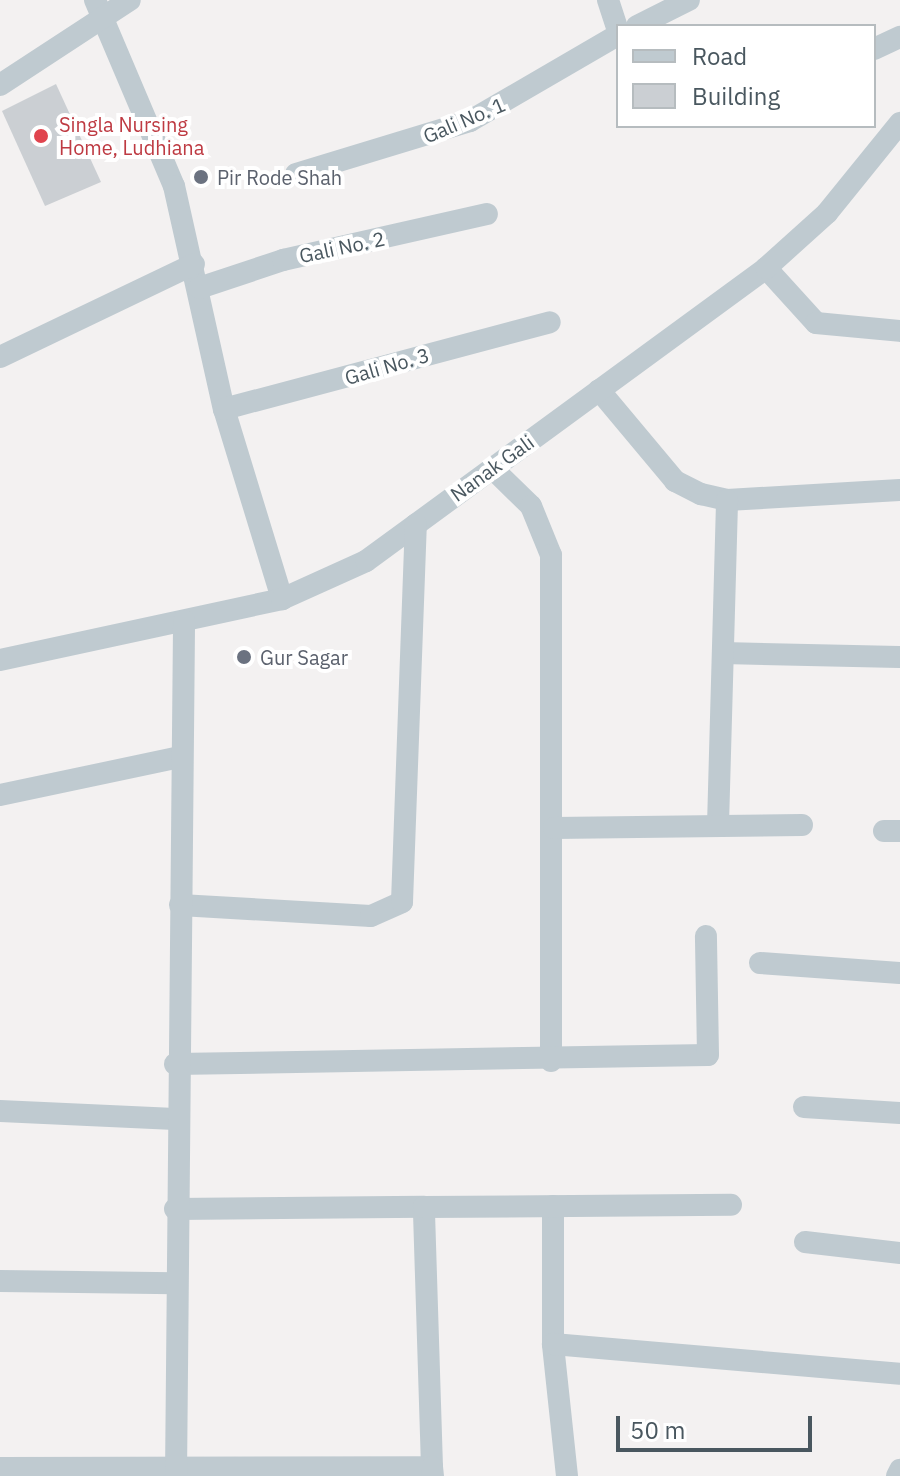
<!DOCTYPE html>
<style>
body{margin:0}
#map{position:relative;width:900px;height:1476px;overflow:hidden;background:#f3f1f1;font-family:"IBM Plex Sans",sans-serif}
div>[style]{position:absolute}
.building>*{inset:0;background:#cbcfd3}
.minor>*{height:22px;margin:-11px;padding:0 11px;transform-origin:11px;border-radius:11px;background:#bfcad0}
.dots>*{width:22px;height:22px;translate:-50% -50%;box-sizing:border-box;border:4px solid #fff;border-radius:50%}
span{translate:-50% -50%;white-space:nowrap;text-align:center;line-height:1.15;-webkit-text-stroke:8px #fff;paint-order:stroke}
.street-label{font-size:20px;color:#49575f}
.health-label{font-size:20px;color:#be3a42}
.left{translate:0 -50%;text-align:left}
.worship-label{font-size:20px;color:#5b616d}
.legend{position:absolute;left:616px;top:24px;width:260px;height:104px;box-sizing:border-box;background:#fff;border:2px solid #b6bcbf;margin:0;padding:10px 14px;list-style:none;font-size:24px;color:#49575f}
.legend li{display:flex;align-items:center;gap:16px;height:40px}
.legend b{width:40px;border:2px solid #b6bcbf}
.scale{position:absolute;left:616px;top:1416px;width:196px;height:36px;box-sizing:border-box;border:4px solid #49575f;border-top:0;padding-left:10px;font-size:24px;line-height:28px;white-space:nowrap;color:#49575f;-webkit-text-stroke:6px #fff;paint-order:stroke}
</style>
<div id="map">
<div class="building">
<div style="clip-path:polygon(56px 84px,101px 182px,45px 206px,2px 111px)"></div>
</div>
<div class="minor">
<div style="left:95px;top:0;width:202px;rotate:67deg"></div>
<div style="left:174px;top:186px;width:229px;rotate:77.4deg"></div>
<div style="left:224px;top:409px;width:199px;rotate:73deg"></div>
<div style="left:608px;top:0;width:32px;rotate:72deg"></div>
<div style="left:637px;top:26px;width:58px;rotate:-26.6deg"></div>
<div style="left:874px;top:49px;width:29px;rotate:-25deg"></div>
<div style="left:0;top:85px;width:155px;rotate:-33.2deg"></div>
<div style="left:296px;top:174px;width:182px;rotate:-16.9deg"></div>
<div style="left:470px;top:121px;width:171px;rotate:-30.2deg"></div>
<div style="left:766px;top:268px;width:74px;rotate:47.7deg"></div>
<div style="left:816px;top:323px;width:84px;rotate:5.4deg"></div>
<div style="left:199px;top:288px;width:89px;rotate:-18.4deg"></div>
<div style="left:283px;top:260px;width:209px;rotate:-12.7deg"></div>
<div style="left:0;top:357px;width:215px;rotate:-25.6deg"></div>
<div style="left:599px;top:390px;width:119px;rotate:50.1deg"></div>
<div style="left:675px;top:481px;width:29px;rotate:27deg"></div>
<div style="left:701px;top:494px;width:27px;rotate:13deg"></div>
<div style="left:727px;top:500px;width:173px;rotate:-3.3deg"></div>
<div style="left:224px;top:409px;width:337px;rotate:-14.9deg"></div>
<div style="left:492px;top:468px;width:54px;rotate:44.3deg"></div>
<div style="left:531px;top:506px;width:53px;rotate:67.8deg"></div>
<div style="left:551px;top:555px;width:506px;rotate:90deg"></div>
<div style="left:723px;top:653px;width:176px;rotate:1.3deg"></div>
<div style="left:0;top:660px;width:289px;rotate:-12.2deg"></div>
<div style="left:282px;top:599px;width:92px;rotate:-24.3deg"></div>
<div style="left:366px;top:561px;width:496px;rotate:-36.2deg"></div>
<div style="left:766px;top:268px;width:82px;rotate:-42deg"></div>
<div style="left:827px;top:213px;width:116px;rotate:-51deg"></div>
<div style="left:0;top:795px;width:185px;rotate:-11.9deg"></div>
<div style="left:718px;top:825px;width:325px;rotate:-88.4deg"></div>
<div style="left:554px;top:828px;width:248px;rotate:-0.7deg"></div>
<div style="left:884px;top:831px;width:16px"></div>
<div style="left:180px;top:905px;width:191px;rotate:3.3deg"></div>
<div style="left:371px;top:916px;width:34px;rotate:-24deg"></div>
<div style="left:402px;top:902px;width:378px;rotate:-87.9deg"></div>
<div style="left:760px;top:963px;width:140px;rotate:4.1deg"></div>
<div style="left:175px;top:1064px;width:533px;rotate:-0.97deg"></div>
<div style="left:708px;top:1055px;width:119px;rotate:-91deg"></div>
<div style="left:804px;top:1107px;width:96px;rotate:3.6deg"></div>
<div style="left:0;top:1111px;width:175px;rotate:2.6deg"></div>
<div style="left:175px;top:1209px;width:249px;rotate:-0.5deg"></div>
<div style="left:805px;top:1242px;width:96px;rotate:6.6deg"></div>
<div style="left:0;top:1281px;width:175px;rotate:0.7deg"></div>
<div style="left:553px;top:1344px;width:138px;rotate:-90deg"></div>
<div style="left:432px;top:1467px;width:260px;rotate:-91.8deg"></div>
<div style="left:424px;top:1207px;width:307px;rotate:-0.4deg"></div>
<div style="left:0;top:1468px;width:432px;rotate:-0.1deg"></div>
<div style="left:432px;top:1467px;width:9px;rotate:84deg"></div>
<div style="left:176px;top:1476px;width:855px;rotate:-89.46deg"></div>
<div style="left:567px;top:1476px;width:133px;rotate:-96.1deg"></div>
<div style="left:553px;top:1344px;width:348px;rotate:4.9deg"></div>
<div style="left:897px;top:1476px;width:7px;rotate:-63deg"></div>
</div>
<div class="dots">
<div style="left:41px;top:136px;background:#e0444e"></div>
<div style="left:201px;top:177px;background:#6b7280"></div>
<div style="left:244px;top:657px;background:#6b7280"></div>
</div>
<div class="street-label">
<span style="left:464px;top:120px;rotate:-23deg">Gali No. 1</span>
<span style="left:342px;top:247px;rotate:-12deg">Gali No. 2</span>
<span style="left:387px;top:366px;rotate:-16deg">Gali No. 3</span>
<span style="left:492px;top:468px;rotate:-36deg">Nanak Gali</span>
</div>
<div class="health-label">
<span class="left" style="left:59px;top:136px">Singla Nursing<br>Home, Ludhiana</span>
</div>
<div class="worship-label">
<span class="left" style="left:217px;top:177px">Pir Rode Shah</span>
<span class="left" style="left:260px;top:657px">Gur Sagar</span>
</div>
<ul class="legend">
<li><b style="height:10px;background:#bfcad0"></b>Road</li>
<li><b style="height:22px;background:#cbcfd3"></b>Building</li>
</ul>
<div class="scale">50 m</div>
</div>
